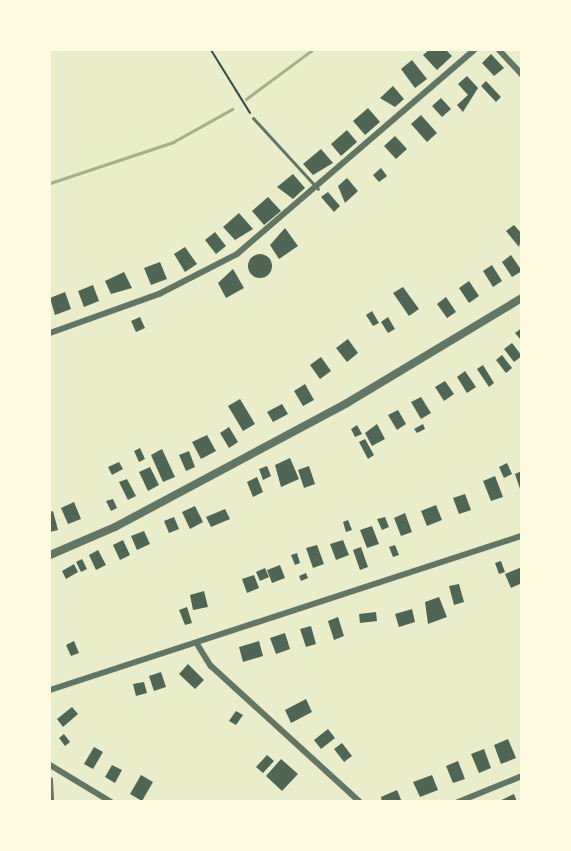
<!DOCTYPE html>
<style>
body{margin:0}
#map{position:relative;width:571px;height:851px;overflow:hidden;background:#e9edc9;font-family:"Fira Sans Condensed",sans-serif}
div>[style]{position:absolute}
.stream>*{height:3px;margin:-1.5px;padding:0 1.5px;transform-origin:1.5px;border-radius:1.5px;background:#a3b18a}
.building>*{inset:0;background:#4f6655}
.round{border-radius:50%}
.path>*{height:2px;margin:-1px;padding:0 1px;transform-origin:1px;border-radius:1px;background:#344e41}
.service>*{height:3px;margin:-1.5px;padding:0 1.5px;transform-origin:1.5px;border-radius:1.5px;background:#617663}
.minor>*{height:6px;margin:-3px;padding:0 3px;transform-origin:3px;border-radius:3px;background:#617663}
.tertiary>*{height:8px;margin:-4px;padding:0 4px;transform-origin:4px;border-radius:4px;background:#617663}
span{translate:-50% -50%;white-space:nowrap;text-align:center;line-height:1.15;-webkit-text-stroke:4.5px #fefae0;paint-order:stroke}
.frame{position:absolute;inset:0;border:51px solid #fefae0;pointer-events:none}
</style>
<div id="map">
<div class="stream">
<div style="left:246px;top:99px;width:82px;rotate:-36.6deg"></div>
<div style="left:50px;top:183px;width:130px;rotate:-18.4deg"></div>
<div style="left:173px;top:142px;width:68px;rotate:-29.2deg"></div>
</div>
<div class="building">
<div style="clip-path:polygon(429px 50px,446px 50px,452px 56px,437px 70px,423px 55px)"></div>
<div style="clip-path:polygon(491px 54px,504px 68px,494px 76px,482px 63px)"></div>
<div style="clip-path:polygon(412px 60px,427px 79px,415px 88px,401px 69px)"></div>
<div style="clip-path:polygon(467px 76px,478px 88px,463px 112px,457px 105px,468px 95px,458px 84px)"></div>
<div style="clip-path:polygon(486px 81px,501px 97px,496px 102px,481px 86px)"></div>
<div style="clip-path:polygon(393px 86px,404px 99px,395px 107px,380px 98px)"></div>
<div style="clip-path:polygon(441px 98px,451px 109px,442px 117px,432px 106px)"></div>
<div style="clip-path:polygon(368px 108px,380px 122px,365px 135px,353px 121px)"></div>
<div style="clip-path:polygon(421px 115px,437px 133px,427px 142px,411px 124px)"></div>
<div style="clip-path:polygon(347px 130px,357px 142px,341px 156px,331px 144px)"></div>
<div style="clip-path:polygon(395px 136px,407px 149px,396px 159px,384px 146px)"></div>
<div style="clip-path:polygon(321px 149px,333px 163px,313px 175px,303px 164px)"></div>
<div style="clip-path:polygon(381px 168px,387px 176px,379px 182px,373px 175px)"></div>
<div style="clip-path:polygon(293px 174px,305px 188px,293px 199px,277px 187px)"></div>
<div style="clip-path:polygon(347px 178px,358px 191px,345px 203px,338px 186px)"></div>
<div style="clip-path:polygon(328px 192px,340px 206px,334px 212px,321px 197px)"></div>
<div style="clip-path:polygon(268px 197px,281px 211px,264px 225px,252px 211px)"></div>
<div style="clip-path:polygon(239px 213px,253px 229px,235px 240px,223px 227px)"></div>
<div style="clip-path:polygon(514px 225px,522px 234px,519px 247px,506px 231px)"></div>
<div style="clip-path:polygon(285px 228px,298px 246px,279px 259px,270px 245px)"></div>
<div style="clip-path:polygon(215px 232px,226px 246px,216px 254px,205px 240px)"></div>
<div style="clip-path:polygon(185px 247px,197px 264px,185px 272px,174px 254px)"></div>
<div class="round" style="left:248px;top:254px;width:24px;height:24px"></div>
<div style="clip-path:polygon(511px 255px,522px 271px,512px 277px,502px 262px)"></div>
<div style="clip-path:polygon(160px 262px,167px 279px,151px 285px,144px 268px)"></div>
<div style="clip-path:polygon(492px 265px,502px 281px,493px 287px,483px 271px)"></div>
<div style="clip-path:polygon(233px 269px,244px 288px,226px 298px,218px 283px)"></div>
<div style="clip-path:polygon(124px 272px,132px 288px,111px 294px,105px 281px)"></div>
<div style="clip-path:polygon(469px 281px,479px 296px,469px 303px,459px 288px)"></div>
<div style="clip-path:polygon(93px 285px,99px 301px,84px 307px,78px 291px)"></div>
<div style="clip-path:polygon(403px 287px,419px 309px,409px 316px,393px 293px)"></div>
<div style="clip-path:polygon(65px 292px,71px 309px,55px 315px,50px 298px)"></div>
<div style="clip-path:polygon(446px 297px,456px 312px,447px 318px,437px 304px)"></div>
<div style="clip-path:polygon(372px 311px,379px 323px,373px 326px,366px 315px)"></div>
<div style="clip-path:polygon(140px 317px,145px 328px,136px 332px,131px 321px)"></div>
<div style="clip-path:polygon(388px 317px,395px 329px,388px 333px,381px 322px)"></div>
<div style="clip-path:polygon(522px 328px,522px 341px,515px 333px)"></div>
<div style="clip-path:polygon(348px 339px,358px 353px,347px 362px,336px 348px)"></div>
<div style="clip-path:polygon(512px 343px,522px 356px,514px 362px,504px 349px)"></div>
<div style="clip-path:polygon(502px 355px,512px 368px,506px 373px,496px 360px)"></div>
<div style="clip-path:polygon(321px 357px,331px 371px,320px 379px,310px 365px)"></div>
<div style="clip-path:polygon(483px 365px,494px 383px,489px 387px,477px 369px)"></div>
<div style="clip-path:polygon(465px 371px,476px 387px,467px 393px,457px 377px)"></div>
<div style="clip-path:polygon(445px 381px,454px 394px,444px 401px,435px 387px)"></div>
<div style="clip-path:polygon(305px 384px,314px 400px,303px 406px,294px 391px)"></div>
<div style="clip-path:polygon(421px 397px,431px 413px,421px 419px,411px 402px)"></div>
<div style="clip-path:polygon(240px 399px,255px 424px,243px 431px,228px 406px)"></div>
<div style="clip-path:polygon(282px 404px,288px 414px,273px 422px,267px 412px)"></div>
<div style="clip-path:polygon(398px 410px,406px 424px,397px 430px,388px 415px)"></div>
<div style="clip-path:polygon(377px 424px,385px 439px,372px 446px,365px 433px)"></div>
<div style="clip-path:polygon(423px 424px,425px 429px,417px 433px,414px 429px)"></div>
<div style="clip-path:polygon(357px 425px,362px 434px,355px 437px,351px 429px)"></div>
<div style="clip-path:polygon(229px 427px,238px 442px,229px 448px,220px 433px)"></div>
<div style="clip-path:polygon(207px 435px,216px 451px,201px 459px,192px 442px)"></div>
<div style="clip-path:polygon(365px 439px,374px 455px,368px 459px,359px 442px)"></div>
<div style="clip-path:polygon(140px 448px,145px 459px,139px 462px,134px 451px)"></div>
<div style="clip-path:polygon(162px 449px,175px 477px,163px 482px,151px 455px)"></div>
<div style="clip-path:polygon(189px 451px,195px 467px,186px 471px,179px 455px)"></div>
<div style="clip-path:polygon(290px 458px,299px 479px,281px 487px,275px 465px)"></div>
<div style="clip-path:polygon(119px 462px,123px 469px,112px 475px,108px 467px)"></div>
<div style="clip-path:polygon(507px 463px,512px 474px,504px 478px,499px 467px)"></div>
<div style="clip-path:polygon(267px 466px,271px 476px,263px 480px,259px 469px)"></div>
<div style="clip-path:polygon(309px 466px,315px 484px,304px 488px,298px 470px)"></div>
<div style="clip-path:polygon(150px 467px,159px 485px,148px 491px,139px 472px)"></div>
<div style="clip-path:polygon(522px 471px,522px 492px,521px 492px,515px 474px)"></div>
<div style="clip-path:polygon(495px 476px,503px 497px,491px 501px,483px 481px)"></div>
<div style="clip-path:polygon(257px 477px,263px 492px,253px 497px,247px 482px)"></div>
<div style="clip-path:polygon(127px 479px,136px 496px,128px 500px,119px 482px)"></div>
<div style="clip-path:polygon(465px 494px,471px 510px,459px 514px,453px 498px)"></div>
<div style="clip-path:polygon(113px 499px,117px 508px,111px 511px,106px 501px)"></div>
<div style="clip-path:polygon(74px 502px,81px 519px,68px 524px,61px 508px)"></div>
<div style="clip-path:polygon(436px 505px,442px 520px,427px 526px,421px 511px)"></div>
<div style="clip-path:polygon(195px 506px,203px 522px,190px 529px,182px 512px)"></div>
<div style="clip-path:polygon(225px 509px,230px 519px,211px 527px,206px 517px)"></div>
<div style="clip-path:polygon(53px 511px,58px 530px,50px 532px,50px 512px)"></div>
<div style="clip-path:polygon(405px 513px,412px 532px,401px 536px,394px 518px)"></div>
<div style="clip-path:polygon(174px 517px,179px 529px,169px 533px,164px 521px)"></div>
<div style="clip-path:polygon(385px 517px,389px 527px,382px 530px,377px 519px)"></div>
<div style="clip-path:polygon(348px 520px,352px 530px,346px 532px,343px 522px)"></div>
<div style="clip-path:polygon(372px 526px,379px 544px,367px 548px,360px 530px)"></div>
<div style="clip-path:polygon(144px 531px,150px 544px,137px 550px,131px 536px)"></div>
<div style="clip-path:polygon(123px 540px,130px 555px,120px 560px,113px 545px)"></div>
<div style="clip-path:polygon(343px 540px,349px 555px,336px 560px,330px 544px)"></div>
<div style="clip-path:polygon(317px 545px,324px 564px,313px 568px,306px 548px)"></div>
<div style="clip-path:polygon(395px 545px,399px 555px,393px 557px,389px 547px)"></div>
<div style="clip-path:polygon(361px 547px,368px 567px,360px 570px,353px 550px)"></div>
<div style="clip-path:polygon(98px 550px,106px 565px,96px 570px,89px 555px)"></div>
<div style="clip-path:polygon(297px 553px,300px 563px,295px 565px,291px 555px)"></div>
<div style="clip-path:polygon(82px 559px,87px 569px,81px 572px,76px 562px)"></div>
<div style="clip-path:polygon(501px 561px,505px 572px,499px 574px,495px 563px)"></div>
<div style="clip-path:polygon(74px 564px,78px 572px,66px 579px,62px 571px)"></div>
<div style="clip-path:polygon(280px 565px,285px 578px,272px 583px,267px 570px)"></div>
<div style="clip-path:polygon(522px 567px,522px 583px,511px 588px,505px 574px)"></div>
<div style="clip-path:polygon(265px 568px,269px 577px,260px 581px,256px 572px)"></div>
<div style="clip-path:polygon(306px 573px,308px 578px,301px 581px,299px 576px)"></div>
<div style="clip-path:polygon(254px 575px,259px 588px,247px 593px,242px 579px)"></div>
<div style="clip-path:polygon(459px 584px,464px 602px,454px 605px,449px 586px)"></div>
<div style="clip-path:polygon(204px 591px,208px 607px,193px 610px,190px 595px)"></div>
<div style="clip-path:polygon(439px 597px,447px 617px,428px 624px,425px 602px)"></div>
<div style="clip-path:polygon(187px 607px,192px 623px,185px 625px,179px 610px)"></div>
<div style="clip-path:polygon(412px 609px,415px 622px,399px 627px,395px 614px)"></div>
<div style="clip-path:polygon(376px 612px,377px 621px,360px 623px,359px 614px)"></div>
<div style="clip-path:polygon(338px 617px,344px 636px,334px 640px,328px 621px)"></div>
<div style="clip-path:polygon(311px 626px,316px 644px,306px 647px,300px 629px)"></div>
<div style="clip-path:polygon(285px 633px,290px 649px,276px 654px,270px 638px)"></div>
<div style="clip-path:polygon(74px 641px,79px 653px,71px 656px,66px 645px)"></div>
<div style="clip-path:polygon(259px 641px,263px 656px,243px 662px,239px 647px)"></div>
<div style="clip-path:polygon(188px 664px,204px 680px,195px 689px,179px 674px)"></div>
<div style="clip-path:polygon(161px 672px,166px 687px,154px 691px,149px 676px)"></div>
<div style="clip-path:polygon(144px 682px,147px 693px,136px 696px,133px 684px)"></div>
<div style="clip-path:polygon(306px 699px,312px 712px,291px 723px,285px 710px)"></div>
<div style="clip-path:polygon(72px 707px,78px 714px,63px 727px,57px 719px)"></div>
<div style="clip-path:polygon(236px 711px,243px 715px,236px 725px,229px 721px)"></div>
<div style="clip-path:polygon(328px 729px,335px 738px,321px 749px,314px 740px)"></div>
<div style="clip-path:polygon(64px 734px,70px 742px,65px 746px,59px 738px)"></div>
<div style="clip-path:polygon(508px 739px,516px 758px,501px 764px,494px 745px)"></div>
<div style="clip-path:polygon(342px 743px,352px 756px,344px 762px,334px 749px)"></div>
<div style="clip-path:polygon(94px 747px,103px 752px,93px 769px,84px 764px)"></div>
<div style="clip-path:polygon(484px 749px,491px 768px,479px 773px,471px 754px)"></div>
<div style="clip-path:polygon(267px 755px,274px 761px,263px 773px,256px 767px)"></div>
<div style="clip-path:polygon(281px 759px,298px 774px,282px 791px,266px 776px)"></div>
<div style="clip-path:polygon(458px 761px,465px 779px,453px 783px,446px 766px)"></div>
<div style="clip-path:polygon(112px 765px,122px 770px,115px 783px,105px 777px)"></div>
<div style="clip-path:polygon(141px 775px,153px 782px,142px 801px,130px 794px)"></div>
<div style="clip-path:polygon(432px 775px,438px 790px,420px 797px,413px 782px)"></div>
<div style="clip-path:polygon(397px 790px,402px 802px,382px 802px,381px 797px)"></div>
<div style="clip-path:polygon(514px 794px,517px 802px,497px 802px)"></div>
</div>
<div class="path">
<div style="left:211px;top:50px;width:74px;rotate:58.2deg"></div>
</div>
<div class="service">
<div style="left:253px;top:118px;width:96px;rotate:47.5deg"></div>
</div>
<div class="minor">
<div style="left:499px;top:50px;width:34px;rotate:47deg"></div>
<div style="left:50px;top:333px;width:116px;rotate:-19.7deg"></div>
<div style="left:159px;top:294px;width:88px;rotate:-27.1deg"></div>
<div style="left:237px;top:254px;width:313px;rotate:-40.7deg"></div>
<div style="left:197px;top:644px;width:26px;rotate:58deg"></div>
<div style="left:211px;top:666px;width:202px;rotate:42.4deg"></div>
<div style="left:50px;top:690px;width:496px;rotate:-18.1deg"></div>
<div style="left:50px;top:765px;width:71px;rotate:31.2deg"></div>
<div style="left:50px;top:780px;width:22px;rotate:87deg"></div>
<div style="left:458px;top:802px;width:69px;rotate:-22.1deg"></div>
</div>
<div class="tertiary">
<div style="left:50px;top:555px;width:71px;rotate:-23.3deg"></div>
<div style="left:115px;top:527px;width:263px;rotate:-28.1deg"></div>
<div style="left:347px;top:403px;width:204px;rotate:-31deg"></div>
</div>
<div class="frame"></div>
</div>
